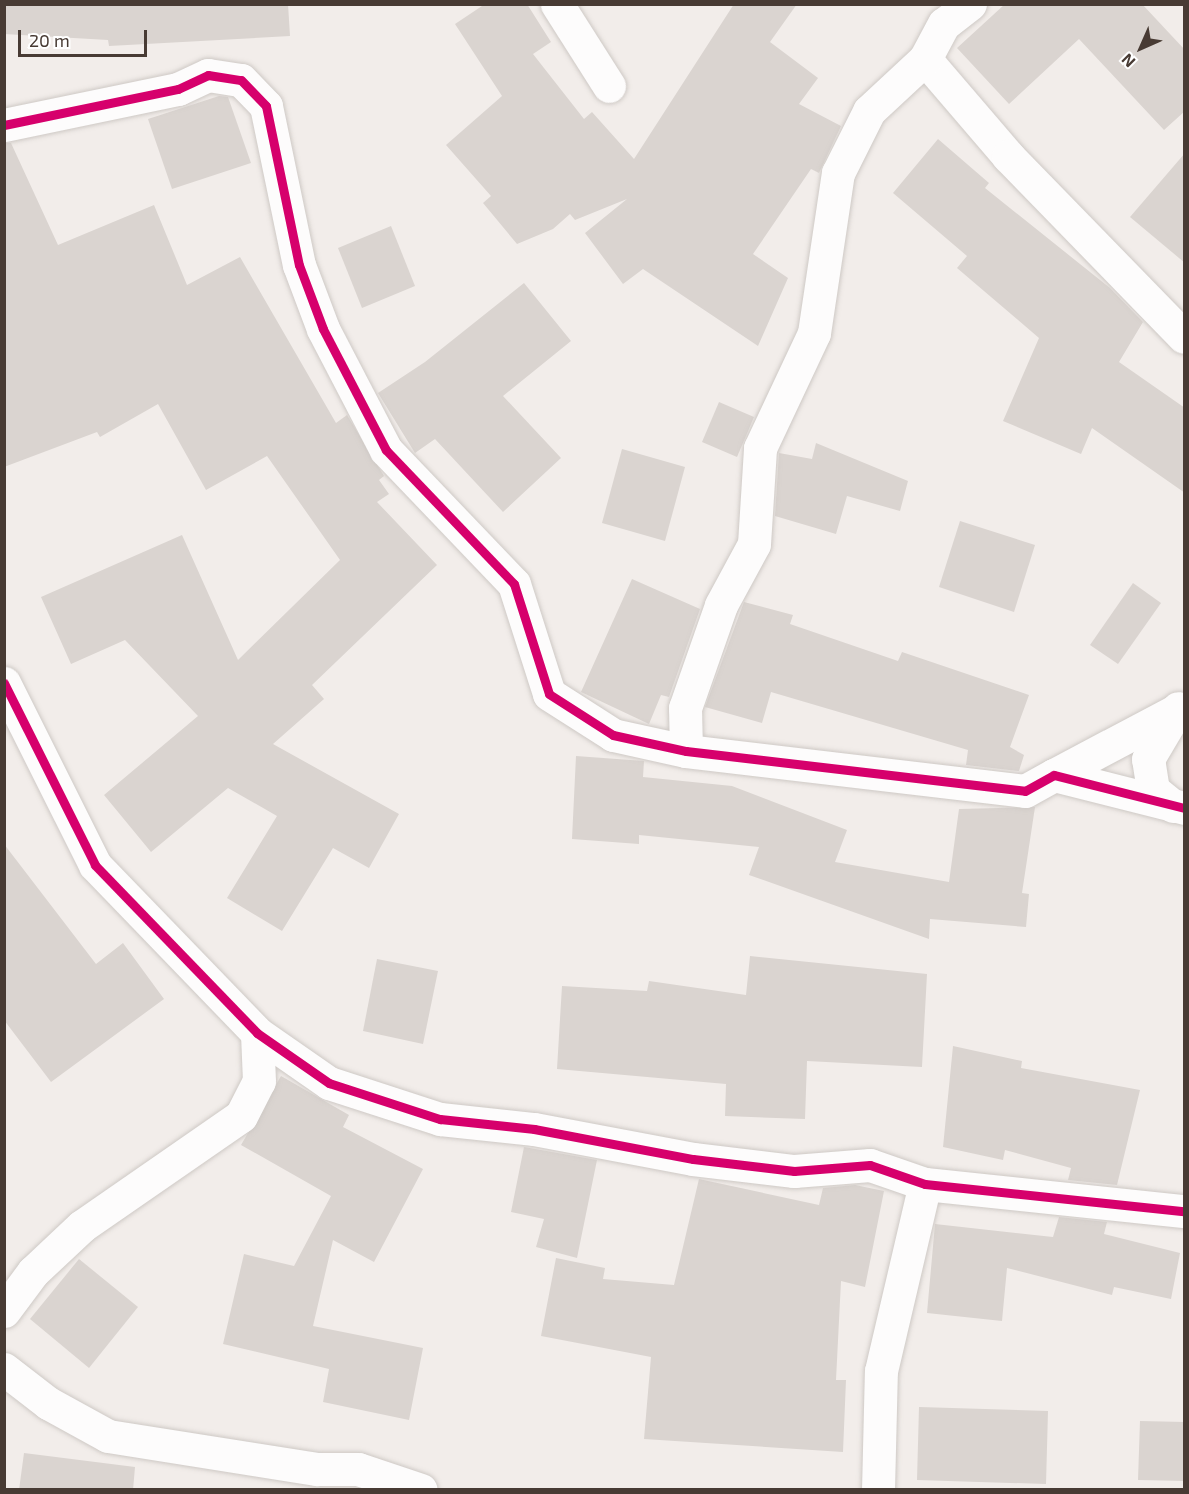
<!DOCTYPE html>
<style>
body{margin:0}
#map{position:relative;width:1189px;height:1494px;overflow:hidden;background:#f2edea;font-family:"Exo 2",sans-serif}
div>[style]{position:absolute}
.building>*{inset:0;background:#dad4d0}
.roads{filter:drop-shadow(0 0 2px #cec9c5) drop-shadow(0 0 2px #cec9c5)}
.minor>*{height:33px;margin:-16.5px;padding:0 16.5px;transform-origin:16.5px;border-radius:16.5px;background:#fdfcfc}
.cycleway>*{height:9px;margin:-4.5px;padding:0 4.5px;transform-origin:4.5px;border-radius:4.5px;background:#d6006c}
span{translate:-50% -50%;white-space:nowrap;text-align:center;line-height:1.15;-webkit-text-stroke:6px #fff;paint-order:stroke}
.frame{position:absolute;inset:0;border:6px solid #483b34;pointer-events:none}
.north{position:absolute;left:1111px;top:18px;width:60px;height:60px;-webkit-text-stroke:4px #fff;paint-order:stroke;rotate:225deg;font-size:16px;font-weight:700;line-height:24px;text-align:center;color:#483b34}
.north::after{content:'';display:block;margin:auto;width:21px;height:27px;background:#483b34;clip-path:polygon(50% 0,100% 100%,50% 72%,0 100%)}
.scale{position:absolute;left:18px;top:30px;width:129px;height:27px;box-sizing:border-box;border:3px solid #483b34;border-top:0;padding-left:8px;font-size:18px;line-height:21px;white-space:nowrap;color:#483b34;-webkit-text-stroke:4px #fff;paint-order:stroke}
</style>
<div id="map">
<div class="building">
<div style="clip-path:polygon(4px 4px,288px 4px,290px 36px,109px 46px,108px 40px,4px 34px)"></div>
<div style="clip-path:polygon(485px 4px,527px 4px,551px 42px,533px 54px,584px 119px,592px 112px,634px 159px,734px 4px,797px 4px,770px 42px,818px 78px,799px 104px,841px 126px,819px 173px,811px 169px,753px 254px,788px 278px,758px 346px,643px 269px,623px 284px,585px 233px,627px 199px,575px 220px,570px 214px,553px 229px,517px 244px,483px 203px,491px 196px,446px 145px,502px 96px,455px 24px)"></div>
<div style="clip-path:polygon(1005px 4px,1142px 4px,1185px 50px,1185px 111px,1164px 130px,1079px 39px,1009px 104px,957px 48px)"></div>
<div style="clip-path:polygon(219px 96px,228px 97px,251px 163px,172px 189px,148px 119px)"></div>
<div style="clip-path:polygon(938px 139px,989px 183px,985px 188px,1110px 288px,1143px 322px,1119px 362px,1185px 408px,1185px 493px,1092px 428px,1081px 454px,1003px 421px,1039px 338px,957px 268px,967px 256px,893px 193px)"></div>
<div style="clip-path:polygon(4px 143px,11px 143px,58px 245px,154px 205px,187px 285px,240px 257px,336px 423px,347px 415px,384px 476px,379px 480px,389px 494px,377px 502px,437px 565px,312px 685px,324px 699px,273px 744px,399px 814px,369px 868px,333px 848px,282px 931px,227px 898px,277px 816px,228px 788px,151px 852px,104px 795px,198px 716px,125px 640px,71px 664px,41px 597px,182px 535px,238px 660px,340px 560px,267px 456px,206px 490px,158px 404px,100px 437px,97px 432px,4px 467px)"></div>
<div style="clip-path:polygon(1185px 153px,1185px 263px,1130px 217px)"></div>
<div style="clip-path:polygon(391px 226px,415px 286px,362px 308px,338px 248px)"></div>
<div style="clip-path:polygon(524px 283px,571px 341px,503px 396px,561px 458px,503px 512px,435px 439px,415px 453px,378px 393px,425px 362px)"></div>
<div style="clip-path:polygon(719px 402px,754px 417px,737px 457px,702px 442px)"></div>
<div style="clip-path:polygon(816px 443px,908px 481px,900px 511px,847px 496px,836px 534px,775px 516px,779px 453px,812px 459px)"></div>
<div style="clip-path:polygon(622px 449px,685px 467px,665px 541px,602px 523px)"></div>
<div style="clip-path:polygon(960px 521px,1035px 545px,1014px 612px,939px 587px)"></div>
<div style="clip-path:polygon(632px 579px,700px 609px,669px 697px,661px 695px,649px 724px,581px 692px)"></div>
<div style="clip-path:polygon(1133px 583px,1161px 603px,1118px 664px,1090px 645px)"></div>
<div style="clip-path:polygon(744px 602px,793px 615px,790px 624px,898px 661px,902px 652px,1029px 695px,1010px 747px,1024px 755px,1019px 771px,966px 765px,968px 750px,771px 692px,762px 723px,705px 707px)"></div>
<div style="clip-path:polygon(576px 756px,644px 761px,643px 777px,732px 786px,847px 830px,835px 862px,949px 882px,959px 809px,1035px 807px,1022px 893px,1029px 894px,1026px 927px,930px 919px,929px 939px,749px 875px,759px 847px,639px 835px,639px 844px,572px 839px)"></div>
<div style="clip-path:polygon(4px 844px,96px 964px,123px 943px,164px 999px,51px 1082px,4px 1020px)"></div>
<div style="clip-path:polygon(750px 956px,927px 974px,922px 1067px,807px 1061px,805px 1119px,725px 1116px,726px 1084px,557px 1069px,562px 986px,647px 991px,649px 981px,746px 995px)"></div>
<div style="clip-path:polygon(377px 959px,438px 971px,423px 1044px,363px 1031px)"></div>
<div style="clip-path:polygon(953px 1046px,1022px 1061px,1021px 1068px,1140px 1090px,1117px 1185px,1068px 1180px,1071px 1168px,1005px 1150px,1003px 1160px,943px 1147px)"></div>
<div style="clip-path:polygon(281px 1076px,349px 1115px,343px 1127px,423px 1169px,374px 1262px,333px 1240px,313px 1326px,423px 1348px,409px 1420px,323px 1402px,329px 1369px,223px 1344px,244px 1254px,294px 1266px,331px 1196px,241px 1145px)"></div>
<div style="clip-path:polygon(524px 1147px,597px 1160px,577px 1258px,536px 1247px,544px 1219px,511px 1212px)"></div>
<div style="clip-path:polygon(699px 1179px,819px 1205px,823px 1188px,855px 1185px,884px 1191px,865px 1287px,841px 1281px,836px 1380px,846px 1380px,843px 1452px,644px 1439px,651px 1357px,541px 1336px,556px 1258px,605px 1268px,603px 1279px,674px 1285px)"></div>
<div style="clip-path:polygon(1059px 1217px,1107px 1222px,1104px 1234px,1180px 1253px,1171px 1299px,1114px 1287px,1112px 1295px,1007px 1268px,1002px 1321px,927px 1313px,935px 1224px,1053px 1237px)"></div>
<div style="clip-path:polygon(79px 1259px,138px 1307px,89px 1368px,30px 1319px)"></div>
<div style="clip-path:polygon(919px 1407px,1048px 1411px,1046px 1484px,917px 1480px)"></div>
<div style="clip-path:polygon(1140px 1421px,1185px 1422px,1185px 1481px,1138px 1480px)"></div>
<div style="clip-path:polygon(24px 1453px,135px 1467px,133px 1490px,19px 1490px)"></div>
</div>
<div class="roads">
<div class="minor">
<div style="left:557px;top:4px;width:97px;rotate:57.6deg"></div>
<div style="left:925px;top:59px;width:128px;rotate:49.4deg"></div>
<div style="left:1008px;top:156px;width:252px;rotate:45.8deg"></div>
<div style="left:4px;top:125px;width:178px;rotate:-11.7deg"></div>
<div style="left:178px;top:89px;width:33px;rotate:-25deg"></div>
<div style="left:208px;top:75px;width:33px;rotate:9deg"></div>
<div style="left:241px;top:80px;width:36px;rotate:46deg"></div>
<div style="left:266px;top:106px;width:162px;rotate:78.3deg"></div>
<div style="left:299px;top:265px;width:68px;rotate:69.4deg"></div>
<div style="left:323px;top:329px;width:136px;rotate:62.5deg"></div>
<div style="left:386px;top:450px;width:185px;rotate:46.3deg"></div>
<div style="left:514px;top:584px;width:115px;rotate:72.3deg"></div>
<div style="left:549px;top:694px;width:76px;rotate:32.6deg"></div>
<div style="left:613px;top:735px;width:75px;rotate:12.4deg"></div>
<div style="left:686px;top:751px;width:341px;rotate:6.7deg"></div>
<div style="left:1025px;top:791px;width:33px;rotate:-29deg"></div>
<div style="left:1054px;top:775px;width:134px;rotate:14.2deg"></div>
<div style="left:4px;top:683px;width:203px;rotate:63.4deg"></div>
<div style="left:95px;top:865px;width:233px;rotate:46deg"></div>
<div style="left:257px;top:1033px;width:88px;rotate:34.8deg"></div>
<div style="left:329px;top:1083px;width:117px;rotate:18deg"></div>
<div style="left:440px;top:1119px;width:95px;rotate:6.1deg"></div>
<div style="left:534px;top:1129px;width:162px;rotate:10.7deg"></div>
<div style="left:693px;top:1159px;width:102px;rotate:6.8deg"></div>
<div style="left:794px;top:1171px;width:76px;rotate:-4.5deg"></div>
<div style="left:870px;top:1165px;width:58px;rotate:19.1deg"></div>
<div style="left:925px;top:1184px;width:260px;rotate:6deg"></div>
<div style="left:686px;top:751px;width:43px;rotate:-91.3deg"></div>
<div style="left:685px;top:708px;width:109px;rotate:-70.7deg"></div>
<div style="left:721px;top:605px;width:69px;rotate:-61.6deg"></div>
<div style="left:754px;top:544px;width:96px;rotate:-86.4deg"></div>
<div style="left:760px;top:448px;width:127px;rotate:-64.8deg"></div>
<div style="left:814px;top:333px;width:162px;rotate:-81.5deg"></div>
<div style="left:838px;top:173px;width:69px;rotate:-63.4deg"></div>
<div style="left:869px;top:111px;width:76px;rotate:-42.9deg"></div>
<div style="left:925px;top:59px;width:40px;rotate:-62deg"></div>
<div style="left:944px;top:24px;width:33px;rotate:-38deg"></div>
<div style="left:1054px;top:775px;width:139px;rotate:-27.9deg"></div>
<div style="left:1173px;top:806px;width:26px;rotate:-141deg"></div>
<div style="left:1153px;top:790px;width:31px;rotate:-99deg"></div>
<div style="left:1148px;top:759px;width:59px;rotate:-59.5deg"></div>
<div style="left:4px;top:1311px;width:49px;rotate:-53.4deg"></div>
<div style="left:33px;top:1272px;width:67px;rotate:-43.2deg"></div>
<div style="left:82px;top:1226px;width:193px;rotate:-34.7deg"></div>
<div style="left:241px;top:1116px;width:39px;rotate:-63deg"></div>
<div style="left:259px;top:1081px;width:48px;rotate:-92.4deg"></div>
<div style="left:4px;top:1369px;width:56px;rotate:37.7deg"></div>
<div style="left:48px;top:1403px;width:68px;rotate:28.8deg"></div>
<div style="left:108px;top:1436px;width:212px;rotate:9deg"></div>
<div style="left:317px;top:1469px;width:41px"></div>
<div style="left:358px;top:1469px;width:66px;rotate:18.4deg"></div>
<div style="left:878px;top:1490px;width:119px;rotate:-88.6deg"></div>
<div style="left:881px;top:1371px;width:192px;rotate:-76.8deg"></div>
</div>
</div>
<div class="cycleway">
<div style="left:4px;top:125px;width:178px;rotate:-11.7deg"></div>
<div style="left:178px;top:89px;width:33px;rotate:-25deg"></div>
<div style="left:208px;top:75px;width:33px;rotate:9deg"></div>
<div style="left:241px;top:80px;width:36px;rotate:46deg"></div>
<div style="left:266px;top:106px;width:162px;rotate:78.3deg"></div>
<div style="left:299px;top:265px;width:68px;rotate:69.4deg"></div>
<div style="left:323px;top:329px;width:136px;rotate:62.5deg"></div>
<div style="left:386px;top:450px;width:185px;rotate:46.3deg"></div>
<div style="left:514px;top:584px;width:115px;rotate:72.3deg"></div>
<div style="left:549px;top:694px;width:76px;rotate:32.6deg"></div>
<div style="left:613px;top:735px;width:75px;rotate:12.4deg"></div>
<div style="left:686px;top:751px;width:341px;rotate:6.7deg"></div>
<div style="left:1025px;top:791px;width:33px;rotate:-29deg"></div>
<div style="left:1054px;top:775px;width:134px;rotate:14.2deg"></div>
<div style="left:4px;top:683px;width:203px;rotate:63.4deg"></div>
<div style="left:95px;top:865px;width:233px;rotate:46deg"></div>
<div style="left:257px;top:1033px;width:88px;rotate:34.8deg"></div>
<div style="left:329px;top:1083px;width:117px;rotate:18deg"></div>
<div style="left:440px;top:1119px;width:95px;rotate:6.1deg"></div>
<div style="left:534px;top:1129px;width:162px;rotate:10.7deg"></div>
<div style="left:693px;top:1159px;width:102px;rotate:6.8deg"></div>
<div style="left:794px;top:1171px;width:76px;rotate:-4.5deg"></div>
<div style="left:870px;top:1165px;width:58px;rotate:19.1deg"></div>
<div style="left:925px;top:1184px;width:260px;rotate:6deg"></div>
</div>
<div class="frame"></div>
<div class="north">N</div>
<div class="scale">20 m</div>
</div>
